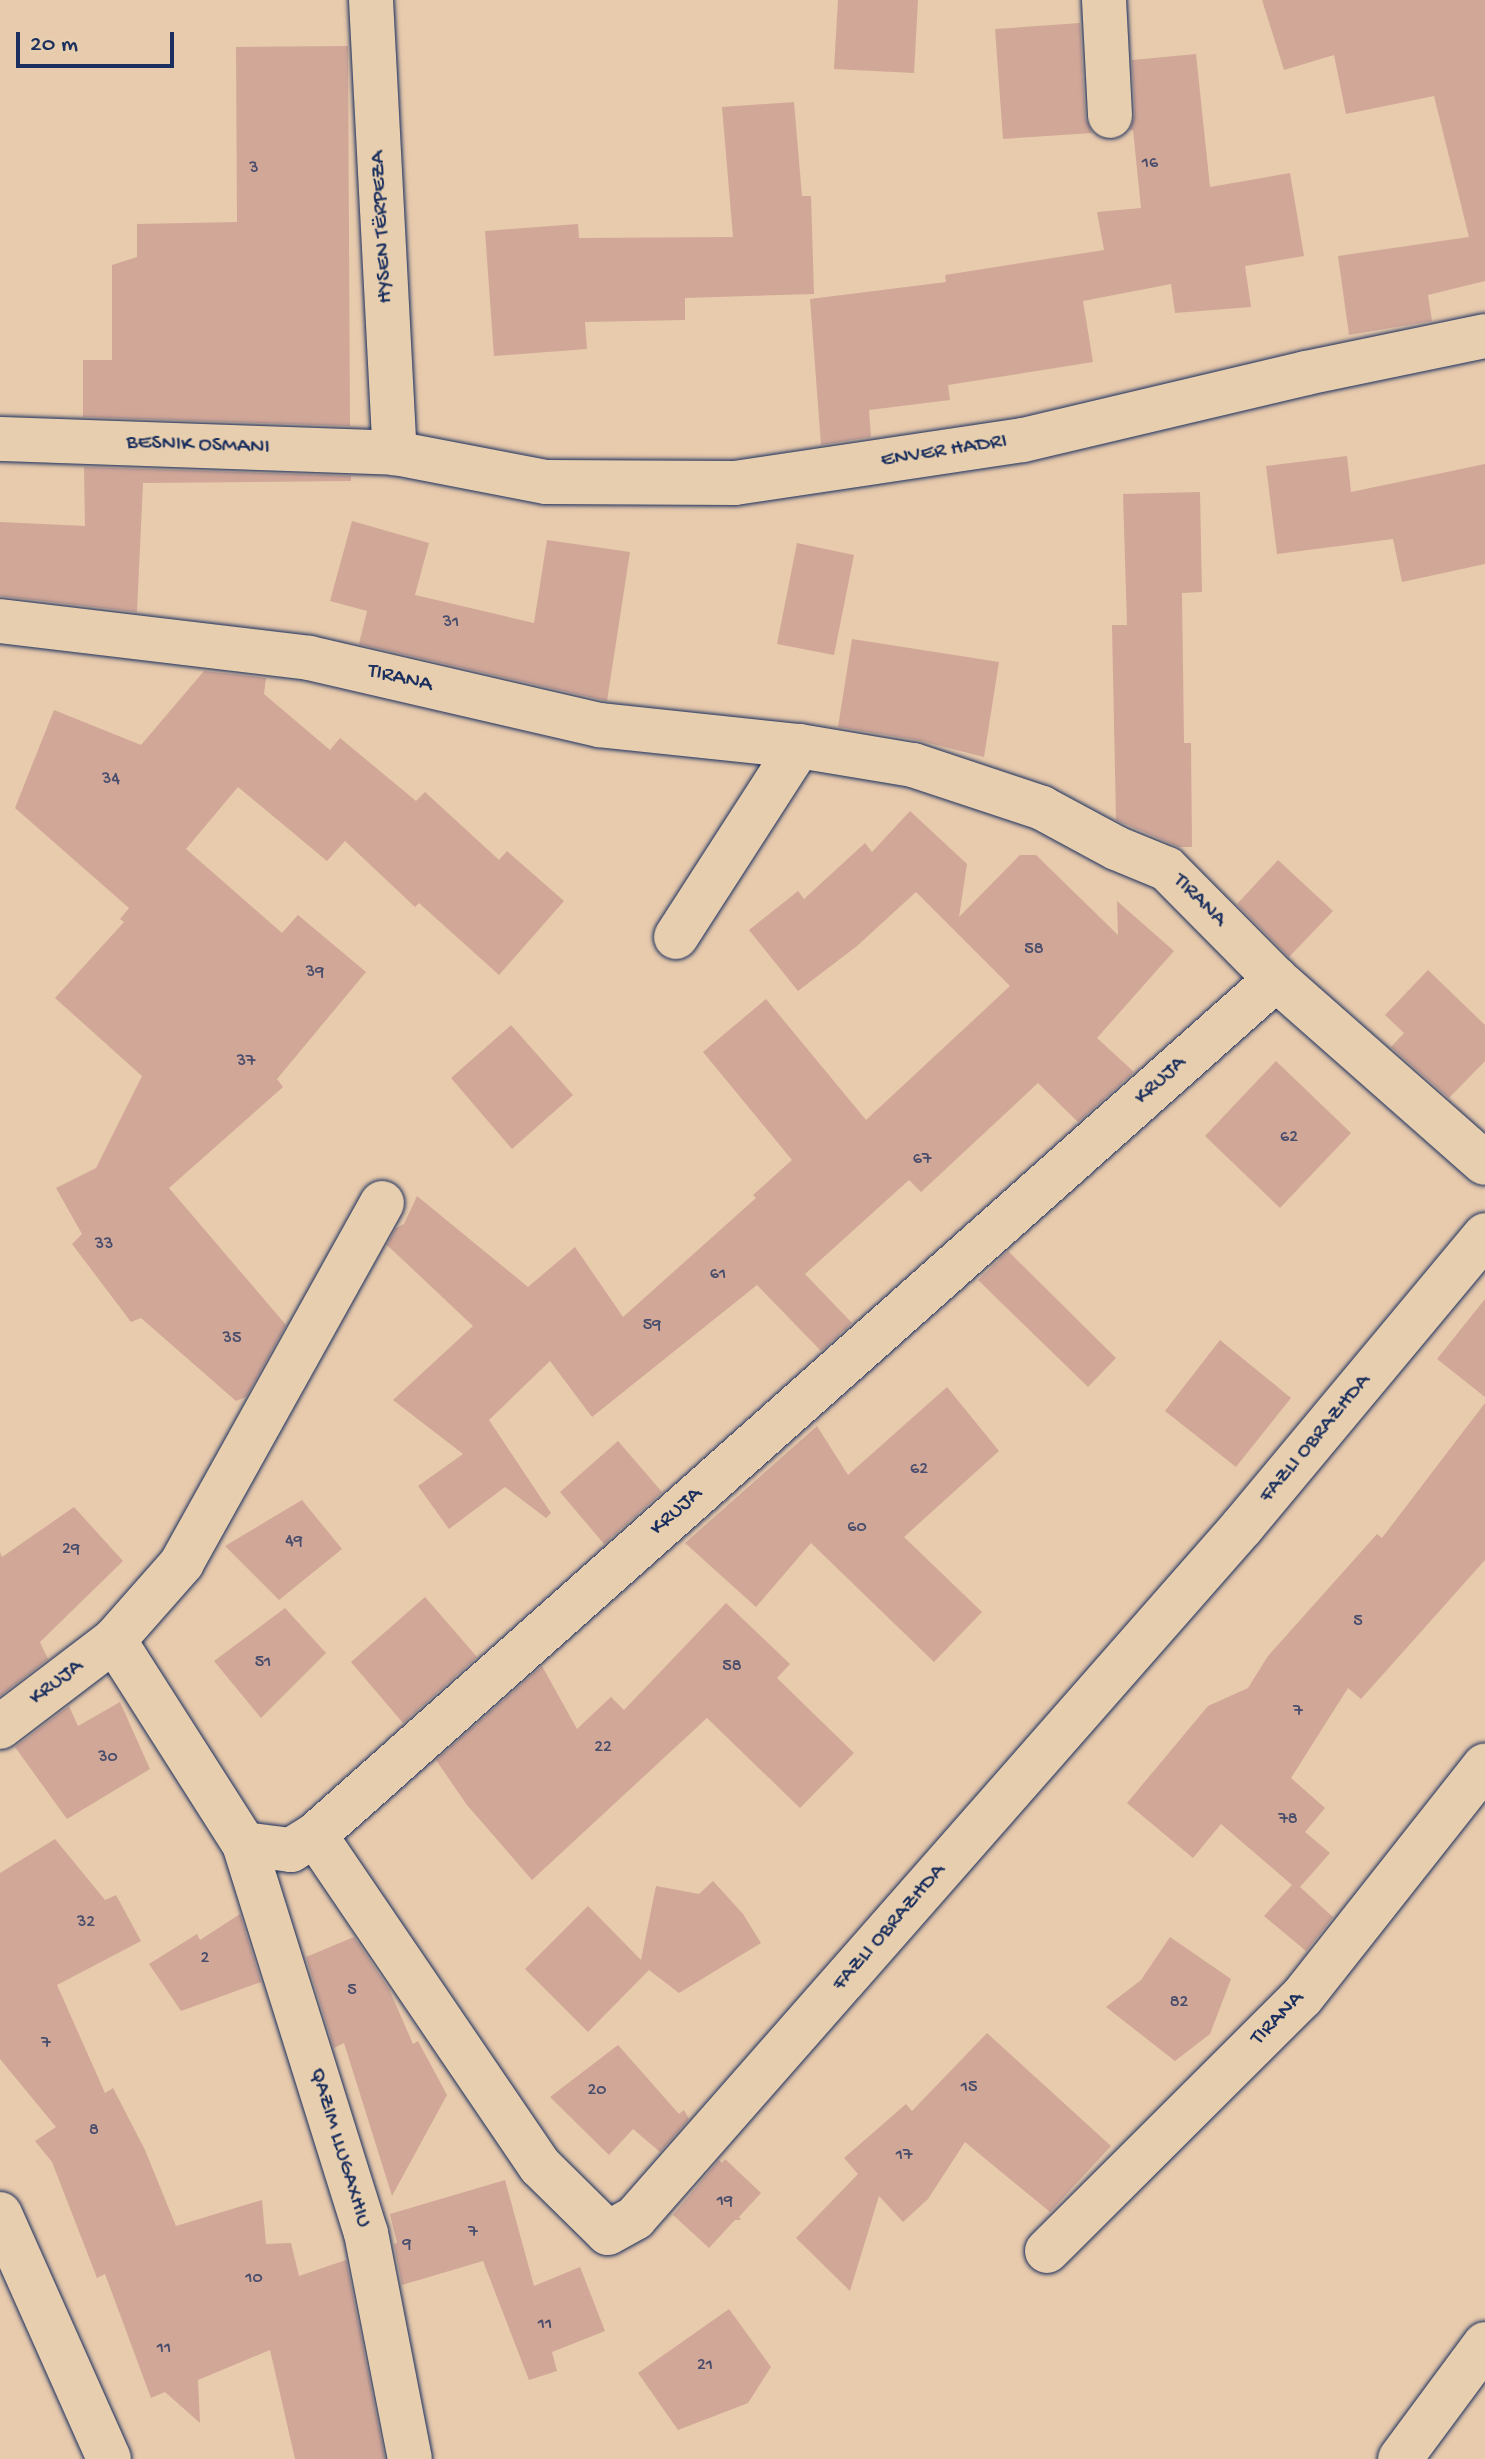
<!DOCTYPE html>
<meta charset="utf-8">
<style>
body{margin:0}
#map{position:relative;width:1485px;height:2459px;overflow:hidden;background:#e8caac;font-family:"Gochi Hand",sans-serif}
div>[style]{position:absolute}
.building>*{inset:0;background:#d1a798}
.roads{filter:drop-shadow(0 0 2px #1b2f5e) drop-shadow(0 0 2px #1b2f5e)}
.minor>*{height:44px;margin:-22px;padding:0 22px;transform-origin:22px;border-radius:22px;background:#e6ceae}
span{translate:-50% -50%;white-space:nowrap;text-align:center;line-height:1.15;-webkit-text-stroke:8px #e6ceae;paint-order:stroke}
.number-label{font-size:18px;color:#484d6c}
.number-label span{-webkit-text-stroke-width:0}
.street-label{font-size:22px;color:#1b2f5e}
.scale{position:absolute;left:16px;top:32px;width:158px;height:36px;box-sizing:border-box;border:4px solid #1b2f5e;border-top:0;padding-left:10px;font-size:24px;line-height:28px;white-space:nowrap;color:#1b2f5e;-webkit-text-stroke:6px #e6ceae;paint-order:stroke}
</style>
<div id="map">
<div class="building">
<div style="clip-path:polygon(838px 0,918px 0,914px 73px,834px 69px)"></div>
<div style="clip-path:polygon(1262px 0,1485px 0,1485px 281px,1428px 295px,1432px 321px,1349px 335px,1338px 256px,1469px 237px,1434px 96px,1346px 114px,1334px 55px,1284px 70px)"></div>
<div style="clip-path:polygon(1080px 23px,1085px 117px,1092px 133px,1003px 139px,995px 29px)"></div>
<div style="clip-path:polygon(348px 46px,350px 426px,83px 417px,83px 360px,112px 360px,112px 265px,137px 257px,137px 224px,237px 222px,236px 47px)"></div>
<div style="clip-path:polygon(1196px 54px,1210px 187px,1290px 173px,1304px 256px,1245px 266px,1251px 307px,1175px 313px,1171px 284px,1083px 301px,1093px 362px,948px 385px,950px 400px,869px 410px,871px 437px,821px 445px,810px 299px,946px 282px,945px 275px,1104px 250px,1097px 212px,1141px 208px,1133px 130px,1130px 130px,1135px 115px,1132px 60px)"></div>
<div style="clip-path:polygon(794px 102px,802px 196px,811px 196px,814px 294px,685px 298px,685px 320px,585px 322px,587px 349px,494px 356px,485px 231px,578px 224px,579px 238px,733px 237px,722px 107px)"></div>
<div style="clip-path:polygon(1347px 456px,1351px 492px,1485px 464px,1485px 564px,1402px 582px,1393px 539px,1277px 554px,1266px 466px)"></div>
<div style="clip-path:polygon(84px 467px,351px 476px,351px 481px,143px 483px,137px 612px,0 596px,0 522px,85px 526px)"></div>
<div style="clip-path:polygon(1200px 492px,1202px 592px,1182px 593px,1184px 743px,1191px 743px,1192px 847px,1179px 847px,1116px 820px,1112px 625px,1127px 625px,1123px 494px)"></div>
<div style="clip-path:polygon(352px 521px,429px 543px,415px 595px,534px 623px,547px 540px,630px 552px,607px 701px,359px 644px,367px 611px,330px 601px)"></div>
<div style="clip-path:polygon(797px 543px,854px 555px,834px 655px,777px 644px)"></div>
<div style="clip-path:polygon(852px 639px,999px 662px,984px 757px,917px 740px,838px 727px)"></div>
<div style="clip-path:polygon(204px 671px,266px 678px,264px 694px,330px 750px,340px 738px,416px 801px,425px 792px,499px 860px,507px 851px,564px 901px,499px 975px,419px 903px,415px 907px,345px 841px,327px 861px,238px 787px,186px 849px,282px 933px,298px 915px,366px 972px,277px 1079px,283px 1087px,169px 1188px,286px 1325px,246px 1397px,236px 1401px,141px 1318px,131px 1322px,72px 1244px,82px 1234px,56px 1188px,96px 1168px,142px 1076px,55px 998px,124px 922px,120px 919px,129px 908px,15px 808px,54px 710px,141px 745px)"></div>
<div style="clip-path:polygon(910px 811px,967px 864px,959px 917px,1020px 855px,1036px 855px,1118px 935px,1117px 901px,1174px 951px,1097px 1038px,1134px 1072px,1078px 1122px,1038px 1083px,921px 1192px,909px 1180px,805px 1274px,852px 1323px,821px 1351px,757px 1285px,592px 1417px,550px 1361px,489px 1420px,551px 1513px,546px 1518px,505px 1487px,449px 1529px,418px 1486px,463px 1454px,393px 1400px,473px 1326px,387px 1245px,396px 1228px,404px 1224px,417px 1196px,528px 1287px,575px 1247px,623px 1317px,756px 1198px,753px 1195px,792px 1160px,703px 1052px,766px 999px,866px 1120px,1010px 986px,916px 892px,857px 946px,798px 991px,749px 930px,798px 891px,804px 899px,865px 843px,872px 852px)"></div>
<div style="clip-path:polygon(1278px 860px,1333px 911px,1289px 957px,1237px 904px)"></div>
<div style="clip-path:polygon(1428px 970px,1485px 1025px,1485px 1061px,1449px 1098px,1391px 1047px,1404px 1033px,1385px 1015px)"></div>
<div style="clip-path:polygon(511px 1025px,573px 1095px,512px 1149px,451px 1078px)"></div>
<div style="clip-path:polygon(1276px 1061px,1351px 1133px,1280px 1208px,1205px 1136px)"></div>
<div style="clip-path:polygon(1008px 1251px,1116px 1358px,1088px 1387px,978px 1280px)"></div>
<div style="clip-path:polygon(1485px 1299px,1485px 1397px,1437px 1359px)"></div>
<div style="clip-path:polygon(1220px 1340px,1291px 1398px,1236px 1467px,1165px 1411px)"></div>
<div style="clip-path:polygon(947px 1387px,999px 1451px,904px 1537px,982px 1612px,934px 1662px,811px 1543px,756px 1607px,685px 1543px,817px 1426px,848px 1475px)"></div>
<div style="clip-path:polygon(1485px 1403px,1485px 1560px,1361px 1699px,1348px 1688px,1291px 1778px,1325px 1808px,1305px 1832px,1330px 1853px,1300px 1887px,1333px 1917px,1306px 1951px,1264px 1916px,1292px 1885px,1221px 1824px,1193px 1858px,1127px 1803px,1208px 1706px,1248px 1688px,1268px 1656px,1377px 1534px,1382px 1538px)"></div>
<div style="clip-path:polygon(618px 1441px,662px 1492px,604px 1544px,560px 1492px)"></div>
<div style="clip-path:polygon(302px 1500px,342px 1549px,279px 1600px,225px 1546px)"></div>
<div style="clip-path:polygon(74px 1507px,123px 1561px,40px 1642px,48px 1659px,0 1696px,0 1552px,2px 1557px)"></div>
<div style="clip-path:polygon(425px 1597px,477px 1657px,403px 1723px,351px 1662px)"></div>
<div style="clip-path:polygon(726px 1603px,790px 1664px,777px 1678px,854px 1753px,800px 1808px,707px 1718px,532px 1880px,467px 1805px,436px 1760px,542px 1666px,577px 1729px,611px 1697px,624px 1710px)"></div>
<div style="clip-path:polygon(285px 1608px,326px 1653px,261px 1718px,214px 1661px)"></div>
<div style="clip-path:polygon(120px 1702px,150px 1769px,67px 1819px,15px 1747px,69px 1706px,78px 1726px)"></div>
<div style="clip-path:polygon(55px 1839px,105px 1900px,116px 1895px,141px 1941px,57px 1985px,105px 2093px,113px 2088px,145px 2150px,176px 2226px,262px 2200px,266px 2244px,291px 2243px,299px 2276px,346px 2260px,385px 2459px,295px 2459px,270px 2350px,198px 2380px,200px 2423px,165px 2392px,151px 2398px,105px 2274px,97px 2278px,52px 2162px,35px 2141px,56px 2127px,0 2059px,0 1873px)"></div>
<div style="clip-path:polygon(713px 1881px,743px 1914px,761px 1943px,679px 1993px,649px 1970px,588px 2032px,525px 1969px,588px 1906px,641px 1960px,656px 1886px,699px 1894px)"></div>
<div style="clip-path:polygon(240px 1914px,261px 1982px,181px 2011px,149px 1964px,197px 1934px,200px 1940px)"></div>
<div style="clip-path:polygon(354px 1937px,389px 1989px,413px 2044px,418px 2041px,447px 2095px,392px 2196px,344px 2043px,334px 2048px,306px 1957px)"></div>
<div style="clip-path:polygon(1170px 1937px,1231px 1979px,1210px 2034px,1175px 2061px,1106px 2007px,1141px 1980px)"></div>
<div style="clip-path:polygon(987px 2033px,1111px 2146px,1050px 2212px,965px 2142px,928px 2199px,903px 2222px,879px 2196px,850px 2291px,796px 2238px,858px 2174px,844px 2158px,906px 2104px,912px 2111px)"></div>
<div style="clip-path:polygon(618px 2045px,679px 2114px,684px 2110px,689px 2119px,660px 2152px,633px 2129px,609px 2155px,550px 2097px)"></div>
<div style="clip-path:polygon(725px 2159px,761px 2193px,739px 2217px,741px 2220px,735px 2220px,709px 2248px,673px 2215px,719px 2160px,722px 2163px)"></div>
<div style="clip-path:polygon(505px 2180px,534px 2286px,580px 2267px,605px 2331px,552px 2352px,557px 2371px,529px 2380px,483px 2261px,402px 2285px,394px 2244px,397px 2243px,390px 2214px)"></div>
<div style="clip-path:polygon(729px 2309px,771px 2367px,748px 2403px,678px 2430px,638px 2373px)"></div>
</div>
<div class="roads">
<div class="minor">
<div style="left:371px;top:0;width:454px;rotate:87deg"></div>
<div style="left:1104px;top:0;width:116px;rotate:87deg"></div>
<div style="left:0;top:439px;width:395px;rotate:2deg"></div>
<div style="left:395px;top:453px;width:154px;rotate:10.9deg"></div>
<div style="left:546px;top:482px;width:189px;rotate:0.3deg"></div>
<div style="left:735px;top:483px;width:291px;rotate:-8.5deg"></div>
<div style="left:1023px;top:440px;width:291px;rotate:-13.3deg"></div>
<div style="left:1306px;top:373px;width:183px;rotate:-11.7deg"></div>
<div style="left:0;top:621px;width:311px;rotate:6.8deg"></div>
<div style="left:309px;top:658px;width:298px;rotate:13deg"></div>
<div style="left:599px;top:725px;width:201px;rotate:6deg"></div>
<div style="left:799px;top:746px;width:116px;rotate:9.5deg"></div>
<div style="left:913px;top:765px;width:136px;rotate:18.4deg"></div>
<div style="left:1042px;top:808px;width:84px;rotate:28.4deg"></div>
<div style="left:1116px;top:848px;width:55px;rotate:22.4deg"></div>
<div style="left:1167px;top:869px;width:155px;rotate:45.3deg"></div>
<div style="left:1276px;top:979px;width:278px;rotate:41.4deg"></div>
<div style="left:676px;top:937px;width:227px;rotate:-57.2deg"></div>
<div style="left:382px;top:1203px;width:412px;rotate:119.1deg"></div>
<div style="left:182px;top:1563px;width:103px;rotate:131.4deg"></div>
<div style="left:114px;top:1640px;width:242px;rotate:57.5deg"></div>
<div style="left:244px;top:1844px;width:47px;rotate:7.3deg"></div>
<div style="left:291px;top:1850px;width:28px;rotate:-32deg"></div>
<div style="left:315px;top:1835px;width:1287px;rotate:-41.69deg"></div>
<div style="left:0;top:1727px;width:143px;rotate:-37.3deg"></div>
<div style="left:315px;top:1835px;width:400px;rotate:55.8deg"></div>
<div style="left:540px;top:2166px;width:95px;rotate:44.6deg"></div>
<div style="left:608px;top:2233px;width:31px;rotate:-29deg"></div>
<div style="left:635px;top:2218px;width:920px;rotate:-48.7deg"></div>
<div style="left:1242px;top:1527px;width:380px;rotate:-50.2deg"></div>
<div style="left:244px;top:1844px;width:408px;rotate:72.6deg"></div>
<div style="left:366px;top:2233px;width:230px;rotate:79deg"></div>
<div style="left:0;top:2214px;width:268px;rotate:66deg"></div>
<div style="left:1047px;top:2251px;width:360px;rotate:-44.9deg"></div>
<div style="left:1302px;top:1997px;width:295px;rotate:-51.7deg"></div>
<div style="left:1400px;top:2459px;width:143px;rotate:-53.5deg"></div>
</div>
</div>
<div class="number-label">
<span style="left:1150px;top:164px">16</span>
<span style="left:254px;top:169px">3</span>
<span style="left:451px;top:623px">31</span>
<span style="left:111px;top:780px">34</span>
<span style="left:1034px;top:950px">58</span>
<span style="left:315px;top:973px">39</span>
<span style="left:246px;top:1062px">37</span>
<span style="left:1289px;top:1138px">62</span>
<span style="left:922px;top:1160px">67</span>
<span style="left:104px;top:1245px">33</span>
<span style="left:718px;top:1275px">61</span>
<span style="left:652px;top:1326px">59</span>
<span style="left:232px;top:1339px">35</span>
<span style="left:919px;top:1470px">62</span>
<span style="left:857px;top:1528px">60</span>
<span style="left:294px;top:1542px">49</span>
<span style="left:71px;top:1550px">29</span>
<span style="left:1358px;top:1622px">5</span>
<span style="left:263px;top:1663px">51</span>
<span style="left:732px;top:1667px">58</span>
<span style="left:1298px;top:1712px">7</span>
<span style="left:603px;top:1748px">22</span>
<span style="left:108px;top:1758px">30</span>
<span style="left:1288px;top:1820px">78</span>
<span style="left:86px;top:1923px">32</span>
<span style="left:205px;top:1959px">2</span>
<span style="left:352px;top:1991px">5</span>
<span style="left:1179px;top:2003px">82</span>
<span style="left:46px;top:2044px">7</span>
<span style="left:969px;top:2088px">15</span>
<span style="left:597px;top:2091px">20</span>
<span style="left:94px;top:2131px">8</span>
<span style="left:904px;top:2156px">17</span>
<span style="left:725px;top:2202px">19</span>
<span style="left:473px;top:2233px">7</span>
<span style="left:407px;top:2245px">9</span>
<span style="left:254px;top:2279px">10</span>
<span style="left:545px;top:2325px">11</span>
<span style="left:164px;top:2349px">11</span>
<span style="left:705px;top:2366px">21</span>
</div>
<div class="street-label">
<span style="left:383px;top:227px;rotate:-93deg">HYSEN TËRPEZA</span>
<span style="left:198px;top:446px;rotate:2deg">BESNIK OSMANI</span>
<span style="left:944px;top:452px;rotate:-9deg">ENVER HADRI</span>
<span style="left:400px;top:679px;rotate:13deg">TIRANA</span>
<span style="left:1199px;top:901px;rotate:45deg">TIRANA</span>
<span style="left:1161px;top:1081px;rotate:-42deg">KRUJA</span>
<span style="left:1316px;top:1439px;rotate:-50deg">FAZLI OBRAZHDA</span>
<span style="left:677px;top:1512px;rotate:-42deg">KRUJA</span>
<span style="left:57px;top:1683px;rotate:-37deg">KRUJA</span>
<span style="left:890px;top:1928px;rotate:-49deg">FAZLI OBRAZHDA</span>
<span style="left:1278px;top:2019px;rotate:-46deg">TIRANA</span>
<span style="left:339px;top:2148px;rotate:73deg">QAZIM LLUGAXHIU</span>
</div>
<div class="scale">20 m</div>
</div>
